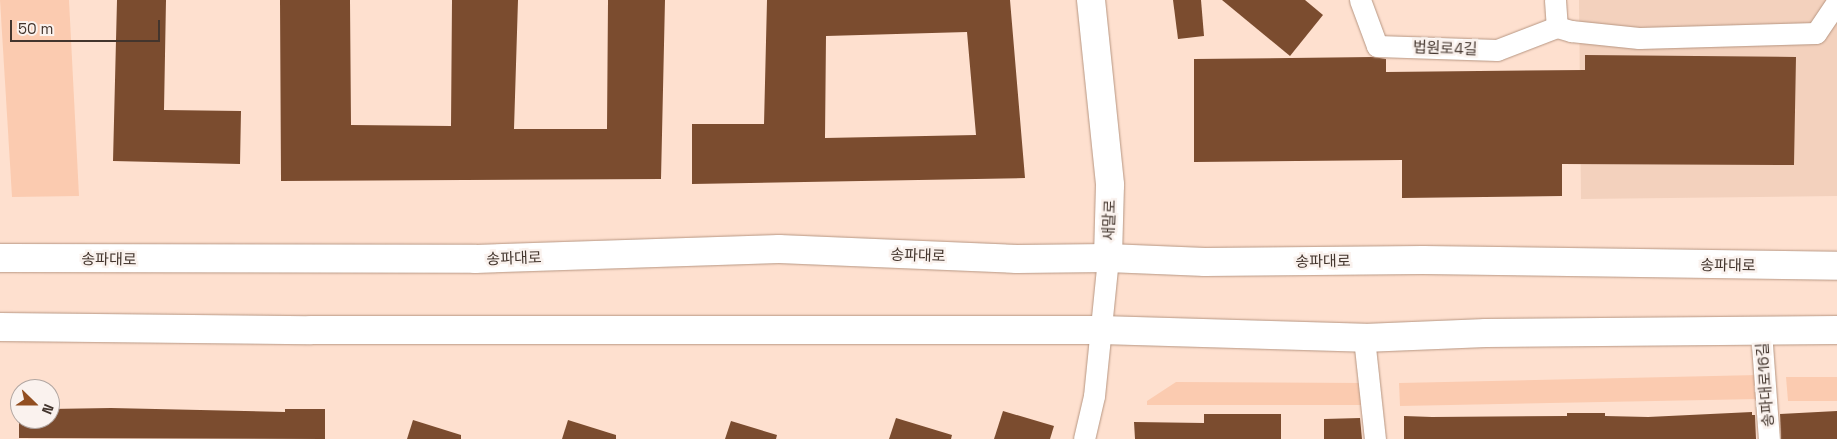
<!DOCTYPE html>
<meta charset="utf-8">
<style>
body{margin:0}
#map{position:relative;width:1837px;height:439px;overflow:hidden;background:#fee0cf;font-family:"Space Grotesk","Noto Sans KR",sans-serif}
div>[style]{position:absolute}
.built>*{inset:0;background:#f3d1bd}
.green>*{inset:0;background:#fbcbb0}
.building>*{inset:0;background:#7b4c2f}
.roads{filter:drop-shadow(0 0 1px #b79682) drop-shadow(0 0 1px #b79682)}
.minor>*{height:21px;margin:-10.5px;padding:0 10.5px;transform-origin:10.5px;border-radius:10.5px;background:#fff}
.major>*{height:28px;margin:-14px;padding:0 14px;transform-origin:14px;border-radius:14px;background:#fff}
span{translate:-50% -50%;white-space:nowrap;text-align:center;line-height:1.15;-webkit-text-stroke:5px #faf2ee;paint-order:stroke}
.street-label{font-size:15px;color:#43352d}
.north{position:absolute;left:10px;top:379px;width:50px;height:50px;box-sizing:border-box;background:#faf2ee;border:1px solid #b1a6a1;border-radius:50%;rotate:112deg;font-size:14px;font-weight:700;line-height:20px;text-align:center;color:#43352d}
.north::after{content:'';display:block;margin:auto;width:18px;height:22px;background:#924e20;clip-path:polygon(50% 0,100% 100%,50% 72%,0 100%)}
.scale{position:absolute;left:10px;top:20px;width:150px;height:22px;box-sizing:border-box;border:2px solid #43352d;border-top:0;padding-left:6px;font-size:15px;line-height:18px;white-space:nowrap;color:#43352d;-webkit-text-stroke:4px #faf2ee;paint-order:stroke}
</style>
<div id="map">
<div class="built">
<div style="clip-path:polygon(1579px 0,1837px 0,1837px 196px,1581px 199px)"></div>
</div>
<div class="green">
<div style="clip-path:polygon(0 0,69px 0,79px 196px,12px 197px)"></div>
<div style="clip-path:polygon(1758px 375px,1759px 399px,1400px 406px,1399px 383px)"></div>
<div style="clip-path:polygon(1786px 377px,1837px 377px,1837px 401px,1788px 401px)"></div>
<div style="clip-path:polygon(1176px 382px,1366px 383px,1367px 405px,1147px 405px,1147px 401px)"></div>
</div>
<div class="building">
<div style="clip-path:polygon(117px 0,166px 0,164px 110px,241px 111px,240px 164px,113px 161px)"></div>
<div style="clip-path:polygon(280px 0,350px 0,351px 125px,451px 126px,452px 0,518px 0,514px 129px,607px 129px,608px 0,665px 0,661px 179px,281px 181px)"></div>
<div style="clip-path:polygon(evenodd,767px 0,1010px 0,1025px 178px,692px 184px,692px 124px,764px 124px,767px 0,967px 32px,976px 135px,825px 138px,826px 36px,967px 32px)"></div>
<div style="clip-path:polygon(1173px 0,1201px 0,1204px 36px,1178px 39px)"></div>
<div style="clip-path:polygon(1222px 0,1305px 0,1323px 15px,1290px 56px)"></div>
<div style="clip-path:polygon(1585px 55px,1796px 57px,1794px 165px,1562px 164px,1562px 196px,1402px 198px,1402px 160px,1194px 162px,1194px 59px,1373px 57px,1386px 59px,1386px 72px,1585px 70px)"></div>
<div style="clip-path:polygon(111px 408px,285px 412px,285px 409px,325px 409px,325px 439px,19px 438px,19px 419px,50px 419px,50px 409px)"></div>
<div style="clip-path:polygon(1003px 411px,1054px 426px,1050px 439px,994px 439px)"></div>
<div style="clip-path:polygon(1837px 411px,1837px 439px,1781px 439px,1780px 414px)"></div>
<div style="clip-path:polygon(1752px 412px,1752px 415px,1755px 415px,1756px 439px,1404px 439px,1404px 416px,1432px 417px,1567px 416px,1567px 413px,1605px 413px,1605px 416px,1648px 417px)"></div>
<div style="clip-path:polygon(1204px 414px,1281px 414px,1281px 439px,1135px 439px,1134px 422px,1204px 423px)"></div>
<div style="clip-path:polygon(896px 418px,952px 435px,951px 439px,889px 439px)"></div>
<div style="clip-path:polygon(1360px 418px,1362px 439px,1324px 439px,1324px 419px)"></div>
<div style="clip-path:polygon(413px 420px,461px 435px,461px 439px,407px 439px)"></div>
<div style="clip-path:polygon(568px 420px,616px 435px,616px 439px,562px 439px)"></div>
<div style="clip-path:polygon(731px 421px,777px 435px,776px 439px,725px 439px)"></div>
</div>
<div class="roads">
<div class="minor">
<div style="left:1360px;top:0;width:49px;rotate:69.7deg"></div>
<div style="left:1377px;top:46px;width:120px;rotate:1.9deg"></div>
<div style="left:1497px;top:50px;width:64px;rotate:-21deg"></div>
<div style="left:1555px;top:0;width:27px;rotate:86deg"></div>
<div style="left:1557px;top:27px;width:15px;rotate:16deg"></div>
<div style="left:1571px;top:31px;width:68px;rotate:5.9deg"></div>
<div style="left:1639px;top:38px;width:177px;rotate:-1.6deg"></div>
<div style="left:1816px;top:33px;width:37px;rotate:-56deg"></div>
<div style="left:1761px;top:331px;width:108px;rotate:85.8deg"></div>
<div style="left:1364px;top:338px;width:102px;rotate:83.8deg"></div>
<div style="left:1084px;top:439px;width:44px;rotate:-76.9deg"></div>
<div style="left:1094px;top:396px;width:139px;rotate:-84.2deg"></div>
</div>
<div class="major">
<div style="left:1091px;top:0;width:186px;rotate:84.1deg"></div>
<div style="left:1110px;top:185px;width:73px;rotate:91.6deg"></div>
<div style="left:0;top:258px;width:475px;rotate:0.1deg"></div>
<div style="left:475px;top:259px;width:304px;rotate:-1.9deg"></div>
<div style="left:779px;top:249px;width:238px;rotate:2.4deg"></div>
<div style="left:1017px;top:259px;width:91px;rotate:-0.6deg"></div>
<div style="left:1108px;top:258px;width:97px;rotate:2.4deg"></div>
<div style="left:1205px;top:262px;width:218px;rotate:-0.5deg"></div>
<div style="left:1423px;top:260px;width:414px;rotate:0.8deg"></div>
<div style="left:0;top:327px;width:311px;rotate:0.6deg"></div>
<div style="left:311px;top:330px;width:790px"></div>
<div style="left:1101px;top:330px;width:263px;rotate:1.7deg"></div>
<div style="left:1364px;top:338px;width:122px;rotate:-2.3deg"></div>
<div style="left:1486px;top:333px;width:351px;rotate:-0.5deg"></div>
</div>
</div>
<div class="street-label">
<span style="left:1445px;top:48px;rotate:2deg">법원로4길</span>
<span style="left:1109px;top:220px;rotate:-88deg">새말로</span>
<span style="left:918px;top:255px;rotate:2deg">송파대로</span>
<span style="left:514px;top:258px;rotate:-2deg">송파대로</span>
<span style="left:109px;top:259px;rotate:1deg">송파대로</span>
<span style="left:1323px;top:261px;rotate:-1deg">송파대로</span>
<span style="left:1728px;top:265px;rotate:1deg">송파대로</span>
<span style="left:1765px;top:385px;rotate:-94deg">송파대로16길</span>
</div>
<div class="north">N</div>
<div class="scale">50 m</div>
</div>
